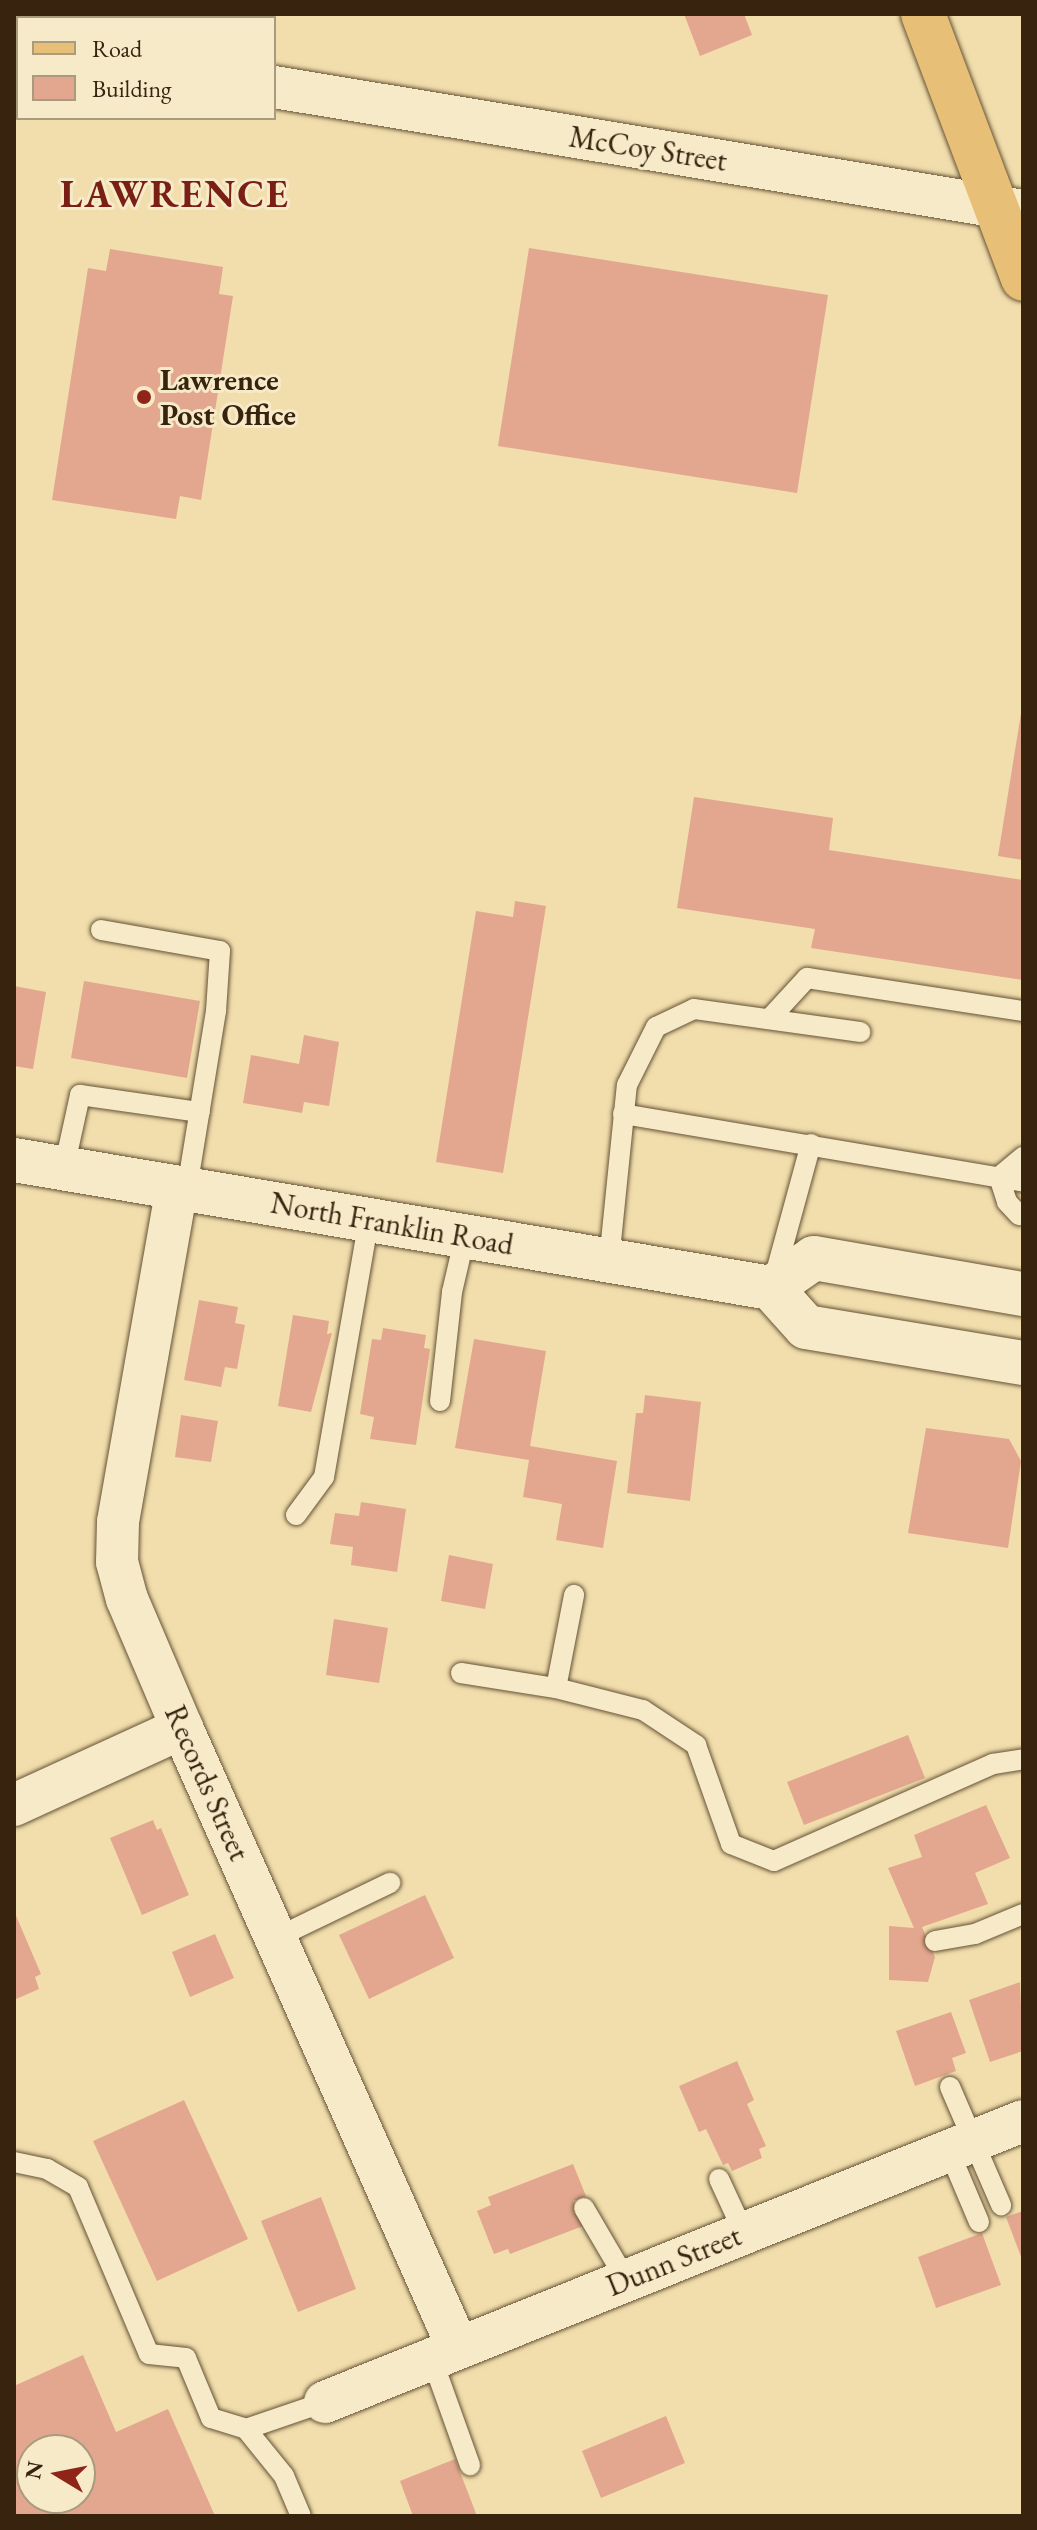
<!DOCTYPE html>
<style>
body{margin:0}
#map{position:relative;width:1037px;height:2530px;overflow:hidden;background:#f1deac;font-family:"EB Garamond",serif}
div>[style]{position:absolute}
.building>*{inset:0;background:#e3a78f}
.roads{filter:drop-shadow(0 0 2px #665236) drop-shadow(0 0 2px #665236)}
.service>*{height:20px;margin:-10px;padding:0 10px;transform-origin:10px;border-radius:10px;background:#f6eac9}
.minor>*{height:42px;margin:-21px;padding:0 21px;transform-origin:21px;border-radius:21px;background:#f6eac9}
.secondary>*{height:44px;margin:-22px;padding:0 22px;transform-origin:22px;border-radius:22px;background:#f6eac9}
.primary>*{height:44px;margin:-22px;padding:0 22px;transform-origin:22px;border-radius:22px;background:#e8bf76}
.dots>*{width:22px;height:22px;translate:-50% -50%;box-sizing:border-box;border:4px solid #f6eac9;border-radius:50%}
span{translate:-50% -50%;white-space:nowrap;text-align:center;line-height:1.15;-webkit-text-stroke:6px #f6eac9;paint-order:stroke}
.street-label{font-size:30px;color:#37230e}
.poi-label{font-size:30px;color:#37230e;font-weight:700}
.left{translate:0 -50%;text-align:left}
.district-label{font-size:38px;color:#7a1f14;font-weight:700;letter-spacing:2px}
.frame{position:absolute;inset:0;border:16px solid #37230e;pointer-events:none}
.legend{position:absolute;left:16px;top:16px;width:260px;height:104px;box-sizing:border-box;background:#f6eac9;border:2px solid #aa9a7e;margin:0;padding:10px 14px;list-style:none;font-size:24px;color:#37230e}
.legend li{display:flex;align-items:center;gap:16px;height:40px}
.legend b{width:40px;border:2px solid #aa9a7e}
.north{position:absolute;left:16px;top:2434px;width:80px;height:80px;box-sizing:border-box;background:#f6eac9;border:2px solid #aa9a7e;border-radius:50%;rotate:280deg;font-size:22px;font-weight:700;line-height:32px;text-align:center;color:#37230e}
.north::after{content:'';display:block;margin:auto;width:28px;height:36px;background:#8f2418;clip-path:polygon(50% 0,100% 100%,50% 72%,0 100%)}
</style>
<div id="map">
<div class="building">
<div style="clip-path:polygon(684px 14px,744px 14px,752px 35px,700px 56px)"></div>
<div style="clip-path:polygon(529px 248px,828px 295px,797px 493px,498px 446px)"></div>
<div style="clip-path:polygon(110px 249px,223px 267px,219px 294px,233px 296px,201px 500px,180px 496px,176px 519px,52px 500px,88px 268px,106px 271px)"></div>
<div style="clip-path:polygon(1023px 701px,1023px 860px,998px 856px)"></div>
<div style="clip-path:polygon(694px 797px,833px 818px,829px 850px,1023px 880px,1023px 980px,811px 948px,815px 929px,677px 908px)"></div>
<div style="clip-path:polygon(515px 901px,546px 906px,503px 1173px,436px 1162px,476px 911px,513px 917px)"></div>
<div style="clip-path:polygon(84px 981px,200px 1001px,187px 1078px,71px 1058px)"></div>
<div style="clip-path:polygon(14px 986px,46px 992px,33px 1069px,14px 1066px)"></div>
<div style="clip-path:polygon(304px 1035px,339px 1042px,329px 1106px,304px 1102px,302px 1113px,243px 1103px,251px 1055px,299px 1064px)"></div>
<div style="clip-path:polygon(199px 1300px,238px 1307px,235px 1323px,245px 1325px,237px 1369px,225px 1367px,221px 1387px,184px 1380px)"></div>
<div style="clip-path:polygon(293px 1315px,329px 1321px,327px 1334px,332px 1333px,311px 1412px,278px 1406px)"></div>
<div style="clip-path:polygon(383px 1328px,426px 1335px,424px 1348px,430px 1349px,416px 1445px,370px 1439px,374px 1417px,360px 1414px,372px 1339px,381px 1340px)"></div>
<div style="clip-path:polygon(474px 1339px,546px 1351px,530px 1446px,617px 1461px,603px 1548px,556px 1540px,562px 1504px,523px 1497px,529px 1460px,455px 1448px)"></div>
<div style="clip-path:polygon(645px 1395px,701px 1402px,690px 1501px,627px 1493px,636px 1413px,643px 1413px)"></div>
<div style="clip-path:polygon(181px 1415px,218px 1421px,211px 1462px,175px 1457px)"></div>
<div style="clip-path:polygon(926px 1428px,1009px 1439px,1021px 1461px,1008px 1548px,908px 1533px)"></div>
<div style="clip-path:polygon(361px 1502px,406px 1509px,397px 1572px,351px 1565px,353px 1547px,330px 1544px,335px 1513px,359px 1516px)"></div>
<div style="clip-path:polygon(449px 1555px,493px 1564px,485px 1609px,441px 1601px)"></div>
<div style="clip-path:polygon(334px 1619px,388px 1628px,379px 1683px,326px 1675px)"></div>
<div style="clip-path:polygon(908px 1735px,925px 1778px,804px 1825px,787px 1782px)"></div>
<div style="clip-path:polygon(986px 1805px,1010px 1858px,975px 1873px,988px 1904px,922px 1927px,935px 1957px,928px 1982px,889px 1980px,889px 1926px,914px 1928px,888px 1868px,922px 1857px,914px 1835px)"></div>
<div style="clip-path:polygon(153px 1820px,157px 1830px,161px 1828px,189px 1895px,142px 1915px,110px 1838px)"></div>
<div style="clip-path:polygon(425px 1895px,454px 1958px,369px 1999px,339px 1935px)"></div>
<div style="clip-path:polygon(14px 1911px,41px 1974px,35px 1977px,39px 1989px,14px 2000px)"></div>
<div style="clip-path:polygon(215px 1934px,234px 1978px,190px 1997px,172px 1952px)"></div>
<div style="clip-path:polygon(1020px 1982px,1023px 2051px,990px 2062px,969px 2000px)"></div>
<div style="clip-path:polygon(951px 2012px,966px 2053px,952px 2058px,956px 2071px,915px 2086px,896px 2031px)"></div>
<div style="clip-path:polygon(737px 2061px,754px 2100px,747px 2104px,766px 2146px,759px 2149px,762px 2158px,732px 2171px,728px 2163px,723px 2165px,706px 2129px,699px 2132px,679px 2086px)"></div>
<div style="clip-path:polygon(184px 2100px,248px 2239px,157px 2281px,93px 2141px)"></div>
<div style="clip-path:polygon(573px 2164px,586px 2196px,573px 2201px,583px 2226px,510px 2254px,508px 2249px,494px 2254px,477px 2211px,491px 2205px,488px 2197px)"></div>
<div style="clip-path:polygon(321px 2197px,356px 2289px,298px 2312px,261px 2221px)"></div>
<div style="clip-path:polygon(1023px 2211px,1023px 2262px,1006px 2217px)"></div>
<div style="clip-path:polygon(982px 2233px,1001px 2285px,936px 2308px,918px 2257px)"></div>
<div style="clip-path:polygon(evenodd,83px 2355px,116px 2432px,168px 2409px,215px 2516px,14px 2516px,14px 2386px,83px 2355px,32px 2450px,80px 2450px,80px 2498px,32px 2498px,32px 2450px)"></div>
<div style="clip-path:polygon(666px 2416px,685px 2463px,601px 2498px,582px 2451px)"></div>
<div style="clip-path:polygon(455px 2459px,477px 2516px,413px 2516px,400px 2481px)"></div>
</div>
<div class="roads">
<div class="service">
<div style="left:101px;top:930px;width:121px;rotate:10deg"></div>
<div style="left:220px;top:951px;width:60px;rotate:93.8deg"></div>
<div style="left:216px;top:1011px;width:180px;rotate:99.3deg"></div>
<div style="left:772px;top:1016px;width:52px;rotate:-47.4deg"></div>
<div style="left:807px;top:978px;width:219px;rotate:8.7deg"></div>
<div style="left:623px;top:1114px;width:406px;rotate:9.6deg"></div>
<div style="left:64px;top:1168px;width:75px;rotate:-77.6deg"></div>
<div style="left:80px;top:1095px;width:121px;rotate:8.1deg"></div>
<div style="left:999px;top:1177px;width:26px;rotate:72deg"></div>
<div style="left:1007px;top:1202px;width:18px;rotate:47deg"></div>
<div style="left:999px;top:1177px;width:31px;rotate:-40deg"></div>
<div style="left:609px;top:1261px;width:177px;rotate:-84.2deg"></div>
<div style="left:627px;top:1085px;width:65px;rotate:-63.4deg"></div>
<div style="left:656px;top:1027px;width:42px;rotate:-25.3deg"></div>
<div style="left:694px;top:1009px;width:168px;rotate:7.9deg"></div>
<div style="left:774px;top:1279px;width:140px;rotate:-74.7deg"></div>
<div style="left:440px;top:1401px;width:110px;rotate:-83.7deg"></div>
<div style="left:452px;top:1292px;width:57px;rotate:-76.9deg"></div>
<div style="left:296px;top:1515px;width:47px;rotate:-53.6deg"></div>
<div style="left:324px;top:1477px;width:261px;rotate:-80.1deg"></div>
<div style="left:461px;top:1673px;width:96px;rotate:9deg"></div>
<div style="left:556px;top:1688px;width:95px;rotate:-79deg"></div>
<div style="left:556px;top:1688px;width:90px;rotate:14.2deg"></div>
<div style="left:643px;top:1710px;width:64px;rotate:33.4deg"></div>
<div style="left:696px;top:1745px;width:105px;rotate:70.5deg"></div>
<div style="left:731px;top:1844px;width:46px;rotate:21.6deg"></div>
<div style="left:774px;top:1861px;width:240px;rotate:-23.9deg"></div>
<div style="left:993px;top:1764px;width:30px;rotate:-9deg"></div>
<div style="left:276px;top:1938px;width:127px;rotate:-25.8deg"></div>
<div style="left:935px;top:1941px;width:41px;rotate:-9.9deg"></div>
<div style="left:975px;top:1934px;width:52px;rotate:-22.6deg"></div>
<div style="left:950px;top:2087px;width:129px;rotate:66.6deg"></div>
<div style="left:949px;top:2151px;width:77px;rotate:67.1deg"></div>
<div style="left:14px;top:2162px;width:34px;rotate:12deg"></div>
<div style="left:47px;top:2169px;width:36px;rotate:30deg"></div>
<div style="left:78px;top:2187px;width:181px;rotate:67deg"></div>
<div style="left:149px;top:2354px;width:37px;rotate:6deg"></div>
<div style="left:186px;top:2358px;width:65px;rotate:67.4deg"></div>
<div style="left:211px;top:2418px;width:37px;rotate:17deg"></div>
<div style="left:246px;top:2429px;width:83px;rotate:-18.9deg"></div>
<div style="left:719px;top:2179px;width:60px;rotate:65.2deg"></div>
<div style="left:584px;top:2208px;width:83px;rotate:59.7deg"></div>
<div style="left:432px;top:2359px;width:113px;rotate:70.3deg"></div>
<div style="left:246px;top:2429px;width:60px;rotate:51deg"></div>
<div style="left:284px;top:2476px;width:43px;rotate:67deg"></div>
</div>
<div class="minor">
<div style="left:14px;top:45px;width:4px"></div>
<div style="left:274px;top:87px;width:759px;rotate:9.4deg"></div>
<div style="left:177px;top:1187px;width:340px;rotate:100deg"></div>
<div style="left:118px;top:1522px;width:40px;rotate:91.4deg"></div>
<div style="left:117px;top:1562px;width:38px;rotate:75deg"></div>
<div style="left:127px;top:1599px;width:140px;rotate:66.9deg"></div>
<div style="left:182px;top:1728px;width:679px;rotate:66deg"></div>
<div style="left:14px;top:1805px;width:185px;rotate:-24.6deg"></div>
<div style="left:325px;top:2402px;width:752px;rotate:-21.93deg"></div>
</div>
<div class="secondary">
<div style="left:14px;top:1160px;width:768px;rotate:9.6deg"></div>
<div style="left:771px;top:1288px;width:52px;rotate:48.1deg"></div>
<div style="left:806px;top:1327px;width:220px;rotate:9.4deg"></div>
<div style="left:771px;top:1288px;width:52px;rotate:-34.9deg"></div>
<div style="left:814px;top:1258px;width:212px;rotate:9.8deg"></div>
</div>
<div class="primary">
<div style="left:923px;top:14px;width:283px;rotate:69.3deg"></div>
</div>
</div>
<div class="dots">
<div style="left:144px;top:397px;background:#8f2418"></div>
</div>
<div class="street-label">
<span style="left:648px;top:149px;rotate:9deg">McCoy Street</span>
<span style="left:392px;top:1224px;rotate:10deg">North Franklin Road</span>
<span style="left:207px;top:1783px;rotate:66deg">Records Street</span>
<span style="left:674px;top:2261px;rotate:-22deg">Dunn Street</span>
</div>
<div class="poi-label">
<span class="left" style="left:160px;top:397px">Lawrence<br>Post Office</span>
</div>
<div class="district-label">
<span style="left:175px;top:194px">LAWRENCE</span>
</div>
<div class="frame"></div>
<ul class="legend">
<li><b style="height:10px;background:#e8bf76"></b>Road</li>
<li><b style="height:22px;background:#e3a78f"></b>Building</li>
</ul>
<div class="north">N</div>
</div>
